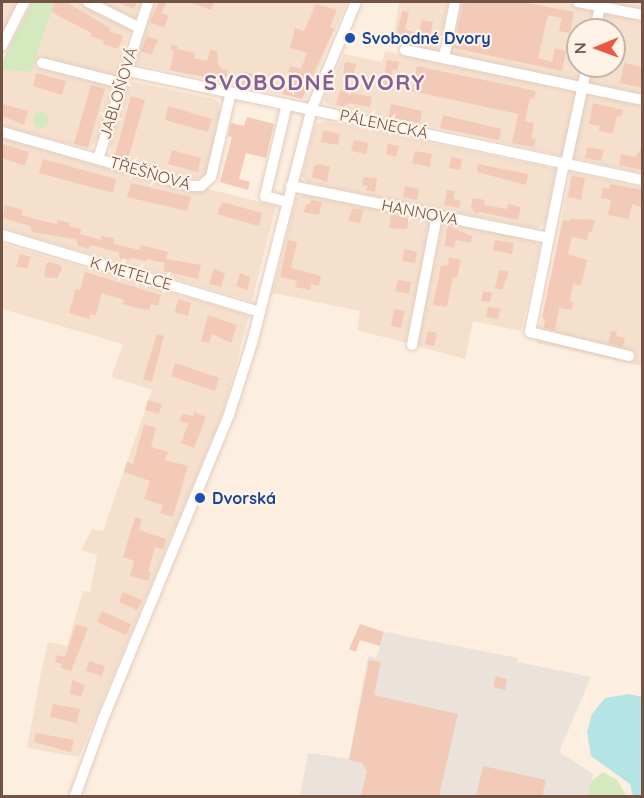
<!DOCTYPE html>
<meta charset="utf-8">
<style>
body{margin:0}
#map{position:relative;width:644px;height:798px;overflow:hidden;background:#fdefe0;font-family:Quicksand,sans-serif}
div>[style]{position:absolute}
.residential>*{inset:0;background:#f5e0ce}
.industrial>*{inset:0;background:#ebe2dc}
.green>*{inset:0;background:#d4eabe}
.round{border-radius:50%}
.water>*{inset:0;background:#b4e4e6}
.building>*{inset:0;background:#f3c9b7}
.roads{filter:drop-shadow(0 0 2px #e3ccbf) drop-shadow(0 0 2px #e3ccbf)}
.minor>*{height:10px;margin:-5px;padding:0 5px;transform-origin:5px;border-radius:5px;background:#fff}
.dots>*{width:16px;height:16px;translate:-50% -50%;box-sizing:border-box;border:3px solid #fff3e7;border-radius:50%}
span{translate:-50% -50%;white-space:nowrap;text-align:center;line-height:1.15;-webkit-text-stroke:4.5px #fff3e7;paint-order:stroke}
.transit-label{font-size:16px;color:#164399;font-weight:700}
.left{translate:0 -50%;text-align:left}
.street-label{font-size:16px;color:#745347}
.district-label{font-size:22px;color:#816298;font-weight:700;letter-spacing:1.5px}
.frame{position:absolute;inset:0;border:3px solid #745347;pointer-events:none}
.north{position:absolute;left:566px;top:18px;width:60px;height:60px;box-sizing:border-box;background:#fff3e7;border:2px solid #c7b3a7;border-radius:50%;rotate:269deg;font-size:16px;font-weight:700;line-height:24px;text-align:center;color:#745347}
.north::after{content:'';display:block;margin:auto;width:21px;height:27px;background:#eb5740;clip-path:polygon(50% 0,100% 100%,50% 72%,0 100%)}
</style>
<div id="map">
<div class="residential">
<div style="clip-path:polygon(2px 2px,19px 2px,2px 35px)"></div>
<div style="clip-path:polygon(55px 2px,142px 2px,129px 33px,98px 139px,88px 149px,2px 126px,2px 70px,31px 72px)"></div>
<div style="clip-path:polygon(155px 2px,347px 2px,306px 98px,302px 99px,136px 64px,134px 60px)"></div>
<div style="clip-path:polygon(392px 2px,449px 2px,437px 51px,392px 42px,399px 3px)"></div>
<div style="clip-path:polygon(evenodd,460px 2px,642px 2px,642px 173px,327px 104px,324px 100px,344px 54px,382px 62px,385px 51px,448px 65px,460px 2px,578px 30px,614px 30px,614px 66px,578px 66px,578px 30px)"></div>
<div style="clip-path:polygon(133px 82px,215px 99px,219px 103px,220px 113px,206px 174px,202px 178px,195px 179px,118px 158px,111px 154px,110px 145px,125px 90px)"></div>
<div style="clip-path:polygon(325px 121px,556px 169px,546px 221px,537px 229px,307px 183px,302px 176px,315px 125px)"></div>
<div style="clip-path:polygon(2px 137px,276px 206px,252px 301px,2px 228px)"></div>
<div style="clip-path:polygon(571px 172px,642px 188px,642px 366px,537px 343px)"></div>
<div style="clip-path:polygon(303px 194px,427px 219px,431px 224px,406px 343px,357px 330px,360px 311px,272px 293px,296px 199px)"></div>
<div style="clip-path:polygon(446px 223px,534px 239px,540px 247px,521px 331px,473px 321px,465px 359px,417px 346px,442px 226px)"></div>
<div style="clip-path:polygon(2px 244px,249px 315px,223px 413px,79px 757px,27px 748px,41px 672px,48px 642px,67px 646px,83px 591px,90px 592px,97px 555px,81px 550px,92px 529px,103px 531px,152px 390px,111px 377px,123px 344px,2px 309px)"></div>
</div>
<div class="industrial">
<div style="clip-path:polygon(385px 632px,518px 658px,517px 662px,591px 677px,559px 752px,593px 774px,588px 796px,300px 796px,308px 753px,349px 759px,368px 656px,376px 658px)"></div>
</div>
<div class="green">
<div style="clip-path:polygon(32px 2px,55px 2px,31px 72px,2px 70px,2px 62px)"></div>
<div class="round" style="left:33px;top:112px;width:16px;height:16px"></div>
<div style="clip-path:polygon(603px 772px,617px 780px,627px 796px,588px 796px,591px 781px)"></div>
</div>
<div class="water">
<div style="clip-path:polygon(629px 694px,642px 697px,642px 796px,633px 796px,630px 784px,591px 756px,587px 732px,592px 714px,605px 698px)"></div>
</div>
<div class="building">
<div style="clip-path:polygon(55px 2px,66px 2px,110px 28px,109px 31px,123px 36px,118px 49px,103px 44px,104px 41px,90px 36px,92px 33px,51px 12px)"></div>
<div style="clip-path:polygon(117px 2px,137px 2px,134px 9px)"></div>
<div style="clip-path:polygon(159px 2px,166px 2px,162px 13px,169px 16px,164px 28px,150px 22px)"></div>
<div style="clip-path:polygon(189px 2px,214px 2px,211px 10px)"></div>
<div style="clip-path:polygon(463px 2px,523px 2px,574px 12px,570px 33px,559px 31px,562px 18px,548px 15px,538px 58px,552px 62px,555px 48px,566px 51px,562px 71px,454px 48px)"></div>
<div style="clip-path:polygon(316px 4px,337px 10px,330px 27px,334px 29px,302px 99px,283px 94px,285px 87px,292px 89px,296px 75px,288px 72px,290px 66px,301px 69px,307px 53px,290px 48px,295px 28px,304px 31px)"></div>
<div style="clip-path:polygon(402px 11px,409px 12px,405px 30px,419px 33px,422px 20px,433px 22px,429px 43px,396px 36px)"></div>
<div style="clip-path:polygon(147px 36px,158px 40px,151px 55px,141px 51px)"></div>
<div style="clip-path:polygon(172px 44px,178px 46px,177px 49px,195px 53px,194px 58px,207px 61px,210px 50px,217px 51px,218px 64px,222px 69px,228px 70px,225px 81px,170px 70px,174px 51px,170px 49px)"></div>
<div style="clip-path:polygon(387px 60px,399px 62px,397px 70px,393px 69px,389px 86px,382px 85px)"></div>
<div style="clip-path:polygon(345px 62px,356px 64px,353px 77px,343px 75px)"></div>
<div style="clip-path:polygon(624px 63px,642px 67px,642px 88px,620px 83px)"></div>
<div style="clip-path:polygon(417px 66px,536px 91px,534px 99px,530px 98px,525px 121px,534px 123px,531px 138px,536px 139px,534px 147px,512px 143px,518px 114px,412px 91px)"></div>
<div style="clip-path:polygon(244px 72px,257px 75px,254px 88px,242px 85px)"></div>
<div style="clip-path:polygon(36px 73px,66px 81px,62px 95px,33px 86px)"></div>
<div style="clip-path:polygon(91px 85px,105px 89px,88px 147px,74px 144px)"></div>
<div style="clip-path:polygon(340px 90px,372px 97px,370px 107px,348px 103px,347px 107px,336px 105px)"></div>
<div style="clip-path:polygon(131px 96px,145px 100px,128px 159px,115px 155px)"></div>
<div style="clip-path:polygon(593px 103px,623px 110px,621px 117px,617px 116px,613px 134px,599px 131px,600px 126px,589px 124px)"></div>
<div style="clip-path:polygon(2px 104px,28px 111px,24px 125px,2px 116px)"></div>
<div style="clip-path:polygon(391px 104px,422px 111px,420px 123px,389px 117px)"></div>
<div style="clip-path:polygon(168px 106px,212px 119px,208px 132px,165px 120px)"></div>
<div style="clip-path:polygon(443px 115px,501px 129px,499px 140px,440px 128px)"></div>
<div style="clip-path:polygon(247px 117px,274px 124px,266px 158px,246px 153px,239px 179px,250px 182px,248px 190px,220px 182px,232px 137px,228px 136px,231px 123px,244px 126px)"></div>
<div style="clip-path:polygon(323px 130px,340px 134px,338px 145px,321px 142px)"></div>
<div style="clip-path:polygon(354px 140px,369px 143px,366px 154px,351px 151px)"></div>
<div style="clip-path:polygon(2px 144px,29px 152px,25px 166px,2px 158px)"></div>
<div style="clip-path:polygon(388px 144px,399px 146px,396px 157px,386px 154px)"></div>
<div style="clip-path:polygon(587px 147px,604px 150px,601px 161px,585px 158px)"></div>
<div style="clip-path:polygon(642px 148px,642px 170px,619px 165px,621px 154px,635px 157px)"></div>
<div style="clip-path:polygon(172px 150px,201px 158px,198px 172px,168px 164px)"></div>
<div style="clip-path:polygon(415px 151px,432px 154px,430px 167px,412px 163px)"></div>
<div style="clip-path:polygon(451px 157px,462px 159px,460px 170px,449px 168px)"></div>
<div style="clip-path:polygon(43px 159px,116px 179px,113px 193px,39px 173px)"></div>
<div style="clip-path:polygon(319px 164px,330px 167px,327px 182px,312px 177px,314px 166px)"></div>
<div style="clip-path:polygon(478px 164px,528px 174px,526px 185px,477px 172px)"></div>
<div style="clip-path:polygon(572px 176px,585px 178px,581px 200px,568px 197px)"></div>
<div style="clip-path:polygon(364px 177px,377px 178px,375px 192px,366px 190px,367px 186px,362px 185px)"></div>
<div style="clip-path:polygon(131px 183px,191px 197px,187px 211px,127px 197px)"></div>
<div style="clip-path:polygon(610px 184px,642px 190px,642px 207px,632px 204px,629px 219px,608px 215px,611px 200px,601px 198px,603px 187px,609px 189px)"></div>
<div style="clip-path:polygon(405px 186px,419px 189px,417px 200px,403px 197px)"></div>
<div style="clip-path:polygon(447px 190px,455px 191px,453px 199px,461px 201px,459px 208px,444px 205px)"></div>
<div style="clip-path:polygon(473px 198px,485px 200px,484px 205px,507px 209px,508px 204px,521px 207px,518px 220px,479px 212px,476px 214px,471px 207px)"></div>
<div style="clip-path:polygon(311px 200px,322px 202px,319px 215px,304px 212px,306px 204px,310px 204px)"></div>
<div style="clip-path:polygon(222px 202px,262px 213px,259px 226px,217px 214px)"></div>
<div style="clip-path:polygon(5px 205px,23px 210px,21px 215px,35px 219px,57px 224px,58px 220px,70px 223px,69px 226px,81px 229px,80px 234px,101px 240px,101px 236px,113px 238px,114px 244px,140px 250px,141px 245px,168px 252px,166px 259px,201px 265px,198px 279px,163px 271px,165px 263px,147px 259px,146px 261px,131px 258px,131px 260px,120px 258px,118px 252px,90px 245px,89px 249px,78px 246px,77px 241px,74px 239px,32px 232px,30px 226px,3px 218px)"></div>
<div style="clip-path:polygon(353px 208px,363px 210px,360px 223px,348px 221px)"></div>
<div style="clip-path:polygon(391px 214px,409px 219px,407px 229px,389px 228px)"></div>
<div style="clip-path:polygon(570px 219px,595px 220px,592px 232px,589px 231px,587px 240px,572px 237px,568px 254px,587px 260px,581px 286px,573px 284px,570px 301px,573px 302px,572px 310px,559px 308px,555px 330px,558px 331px,544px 328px,545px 319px,542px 318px,563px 220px,570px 221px)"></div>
<div style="clip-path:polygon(448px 226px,472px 236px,471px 243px,456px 240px,454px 248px,444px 246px)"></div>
<div style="clip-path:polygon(288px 240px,297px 242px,291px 268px,321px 276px,319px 286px,311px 284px,310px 290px,295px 287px,297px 281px,280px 277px)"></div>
<div style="clip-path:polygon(495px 240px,514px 243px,512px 254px,493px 250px)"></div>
<div style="clip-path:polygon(404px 249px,417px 252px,415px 263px,402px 261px)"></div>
<div style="clip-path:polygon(20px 254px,31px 257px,27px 268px,16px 267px)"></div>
<div style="clip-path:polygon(449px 257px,461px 260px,457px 278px,453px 277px,447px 307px,433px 305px,441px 266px,448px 265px)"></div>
<div style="clip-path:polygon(49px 262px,60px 265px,62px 269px,57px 278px,44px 277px,46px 264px)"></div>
<div style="clip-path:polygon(214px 269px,225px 273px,221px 287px,209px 284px)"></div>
<div style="clip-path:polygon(499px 270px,509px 272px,502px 290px,495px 288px)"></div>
<div style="clip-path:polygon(85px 272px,161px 295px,158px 306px,151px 304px,149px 310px,133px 307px,123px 304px,124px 300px,102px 293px,96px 315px,90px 314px,89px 319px,69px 313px,76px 289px,80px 290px)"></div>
<div style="clip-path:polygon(240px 273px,250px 277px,248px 290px,236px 286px)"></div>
<div style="clip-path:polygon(398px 280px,411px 282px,409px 294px,395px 291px)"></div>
<div style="clip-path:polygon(483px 291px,492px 293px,490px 302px,481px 301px)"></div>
<div style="clip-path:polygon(178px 299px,191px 303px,188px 316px,175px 312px)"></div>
<div style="clip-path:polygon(488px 307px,500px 309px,498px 319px,486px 317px)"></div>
<div style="clip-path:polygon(394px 309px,405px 311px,401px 328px,391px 326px)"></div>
<div style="clip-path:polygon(208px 315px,237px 325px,231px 343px,212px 334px,209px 343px,201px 341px)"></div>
<div style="clip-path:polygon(428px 331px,437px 333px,434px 346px,425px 344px)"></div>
<div style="clip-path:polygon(611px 331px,617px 332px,616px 336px,625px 338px,623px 347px,608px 343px)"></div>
<div style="clip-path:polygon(157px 334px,164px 336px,152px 382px,143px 379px)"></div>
<div style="clip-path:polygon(175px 363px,219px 378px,215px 391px,171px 376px)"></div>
<div style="clip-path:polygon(148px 400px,162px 404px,159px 414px,145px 410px)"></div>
<div style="clip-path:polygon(194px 412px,206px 417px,194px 448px,181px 443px,188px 424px,180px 421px,182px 414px,193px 416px)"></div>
<div style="clip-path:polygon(144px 424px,156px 428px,151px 447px,168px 452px,165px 460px,188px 466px,173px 517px,160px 513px,163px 505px,144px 499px,150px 481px,124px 472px,127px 462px,133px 464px)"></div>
<div style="clip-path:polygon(135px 517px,142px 519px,139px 530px,166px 539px,163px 549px,155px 547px,148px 572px,151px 573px,148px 581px,130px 576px,134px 561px,123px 557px)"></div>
<div style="clip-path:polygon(123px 592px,142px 600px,137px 610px,119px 602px)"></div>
<div style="clip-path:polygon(102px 611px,131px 624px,126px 635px,97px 622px)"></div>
<div style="clip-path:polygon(76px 624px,88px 628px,71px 671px,61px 668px,62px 664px,55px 662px,57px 655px,65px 657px)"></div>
<div style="clip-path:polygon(360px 624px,384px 632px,380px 646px,360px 640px,356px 652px,349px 649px)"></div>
<div style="clip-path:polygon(369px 660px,381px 662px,374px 695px,458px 714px,439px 796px,361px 796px,367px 771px,362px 763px,349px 760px)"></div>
<div style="clip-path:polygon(89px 661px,105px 666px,102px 676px,86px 671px)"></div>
<div style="clip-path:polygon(496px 676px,507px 679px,505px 690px,493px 687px)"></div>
<div style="clip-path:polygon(72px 680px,85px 685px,81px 697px,70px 694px)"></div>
<div style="clip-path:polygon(53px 704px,80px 709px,77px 723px,50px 717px)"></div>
<div style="clip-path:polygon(36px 733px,74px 740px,71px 752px,34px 742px)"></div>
<div style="clip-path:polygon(483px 766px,546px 780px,542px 796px,476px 796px)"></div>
</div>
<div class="roads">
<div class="minor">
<div style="left:88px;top:2px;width:56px;rotate:26.6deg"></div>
<div style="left:578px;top:2px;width:65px;rotate:11.5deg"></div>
<div style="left:595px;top:30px;width:29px;rotate:-78deg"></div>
<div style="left:2px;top:46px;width:49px;rotate:-63.4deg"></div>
<div style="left:405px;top:50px;width:242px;rotate:11.9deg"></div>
<div style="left:444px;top:58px;width:57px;rotate:-78.9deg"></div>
<div style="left:42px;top:63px;width:81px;rotate:14.2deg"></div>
<div style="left:124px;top:70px;width:530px;rotate:11.99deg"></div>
<div style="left:287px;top:104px;width:95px;rotate:103.4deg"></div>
<div style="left:265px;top:196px;width:24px;rotate:15deg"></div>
<div style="left:2px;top:132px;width:198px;rotate:15.9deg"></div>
<div style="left:192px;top:186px;width:9px"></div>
<div style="left:201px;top:186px;width:13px;rotate:-42deg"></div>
<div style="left:211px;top:177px;width:87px;rotate:-76.8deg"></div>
<div style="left:98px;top:159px;width:165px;rotate:-72.3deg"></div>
<div style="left:564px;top:163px;width:172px;rotate:101.4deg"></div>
<div style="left:530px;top:332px;width:102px;rotate:13.6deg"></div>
<div style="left:566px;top:164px;width:100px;rotate:-77.9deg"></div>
<div style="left:291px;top:186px;width:262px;rotate:11.4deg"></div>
<div style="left:2px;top:235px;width:269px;rotate:16.6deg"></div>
<div style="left:412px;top:345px;width:132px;rotate:-79.1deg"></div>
<div style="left:75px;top:796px;width:82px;rotate:-70deg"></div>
<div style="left:103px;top:719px;width:329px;rotate:-67.5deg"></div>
<div style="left:229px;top:415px;width:76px;rotate:-72.3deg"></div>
<div style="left:252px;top:343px;width:243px;rotate:-75.7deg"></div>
<div style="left:312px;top:108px;width:115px;rotate:-67.5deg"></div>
</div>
</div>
<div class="dots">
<div style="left:350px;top:38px;background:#1a4fb4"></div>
<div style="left:200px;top:498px;background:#1a4fb4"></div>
</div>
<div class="transit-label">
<span class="left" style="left:362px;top:38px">Svobodné Dvory</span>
<span class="left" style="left:212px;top:498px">Dvorská</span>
</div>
<div class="street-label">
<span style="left:118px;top:93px;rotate:-73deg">JABLOŇOVÁ</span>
<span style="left:384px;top:124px;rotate:12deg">PÁLENECKÁ</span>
<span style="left:150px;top:173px;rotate:16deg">TŘEŠŇOVÁ</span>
<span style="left:420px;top:212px;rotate:11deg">HANNOVA</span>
<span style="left:131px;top:273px;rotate:16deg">K METELCE</span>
</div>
<div class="district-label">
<span style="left:315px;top:83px">SVOBODNÉ DVORY</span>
</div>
<div class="frame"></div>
<div class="north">N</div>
</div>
